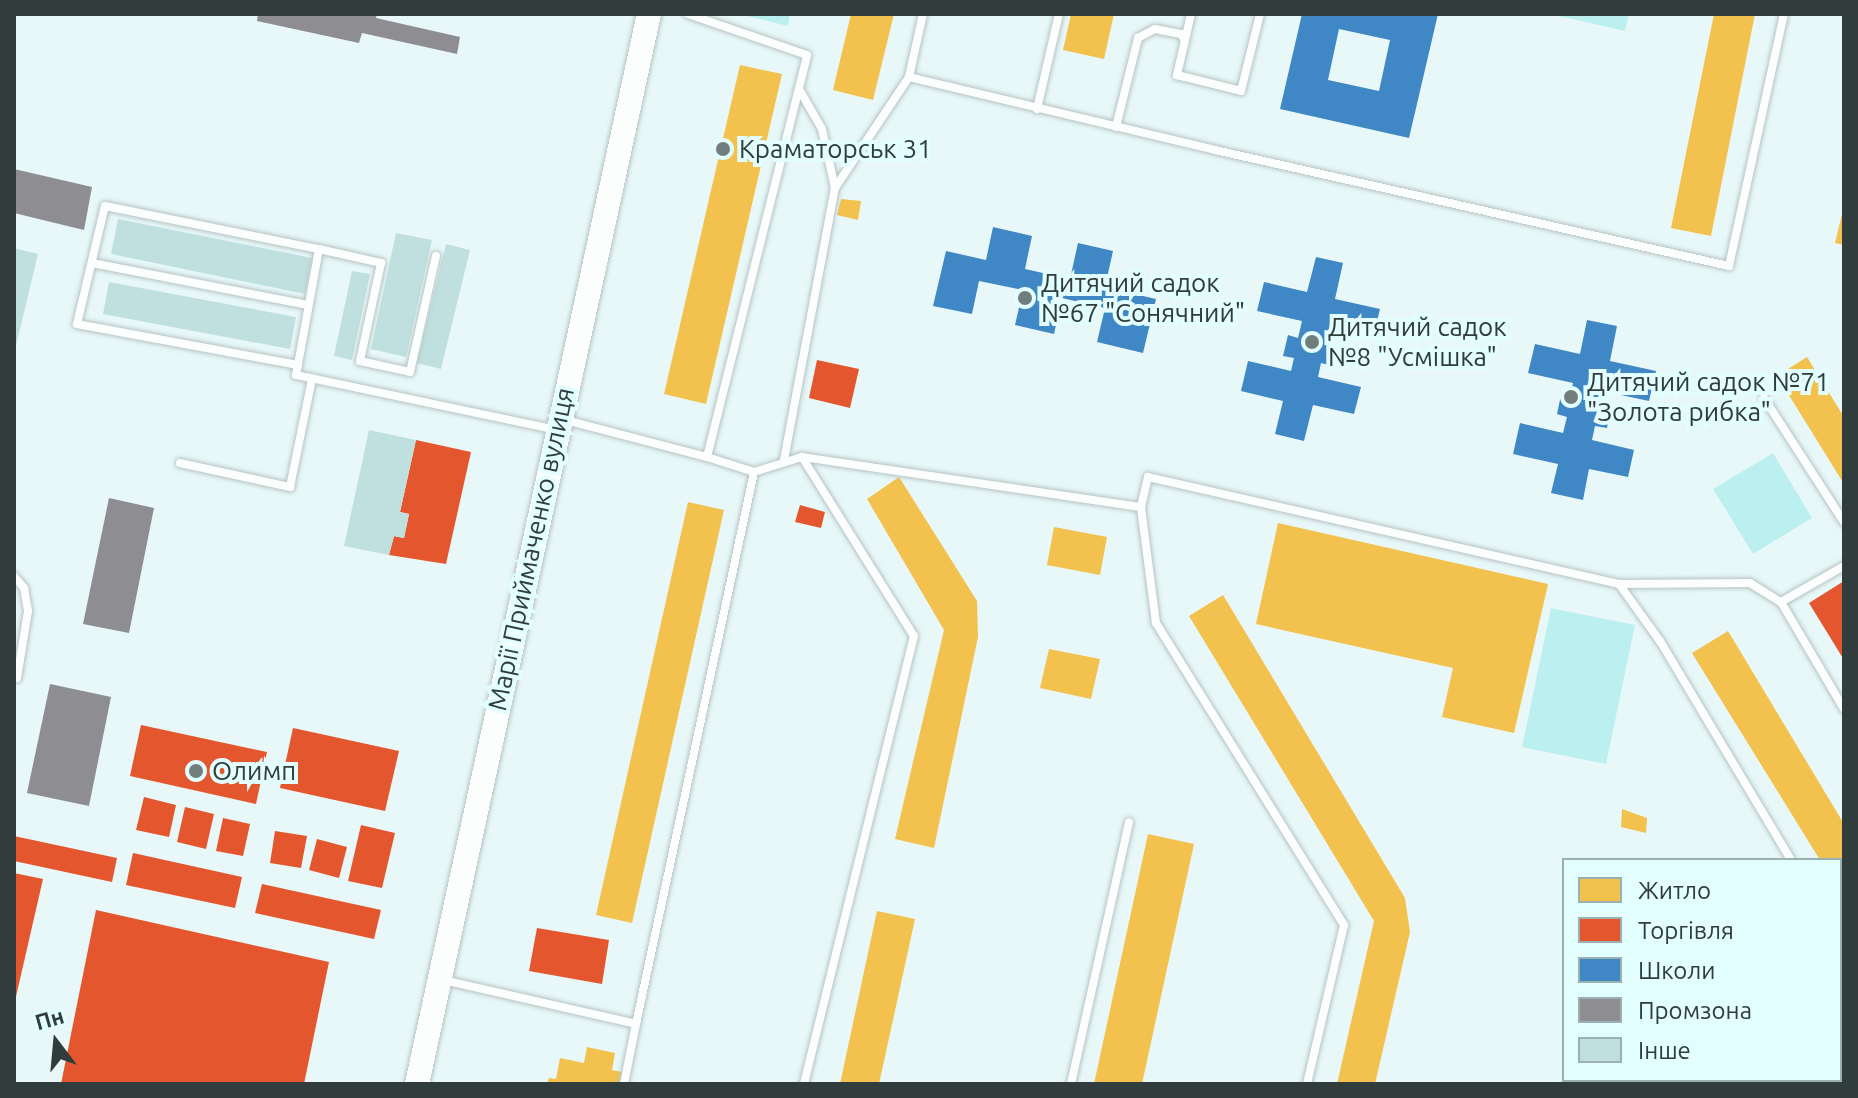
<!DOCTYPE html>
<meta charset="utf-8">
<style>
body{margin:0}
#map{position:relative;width:1858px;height:1098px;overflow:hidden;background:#e8f8f8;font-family:Ubuntu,sans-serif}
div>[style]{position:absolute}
.green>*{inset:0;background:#bcefef}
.homes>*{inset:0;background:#f2c14e}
.shops>*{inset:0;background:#e4572e}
.schools>*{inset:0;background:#3f88c5}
.industry>*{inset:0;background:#8d8d92}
.building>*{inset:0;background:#c0e0e0}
.roads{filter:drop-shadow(0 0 2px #b6c3c3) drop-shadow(0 0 2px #b6c3c3)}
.lane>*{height:8px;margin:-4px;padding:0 4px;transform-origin:4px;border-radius:4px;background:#fcfefe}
.secondary>*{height:24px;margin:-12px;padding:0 12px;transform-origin:12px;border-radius:12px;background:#fcfefe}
.dots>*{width:22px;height:22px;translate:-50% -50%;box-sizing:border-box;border:4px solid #e2fefe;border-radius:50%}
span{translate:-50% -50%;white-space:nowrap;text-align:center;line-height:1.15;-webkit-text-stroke:8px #e2fefe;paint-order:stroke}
.poi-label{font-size:26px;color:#313c3c}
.left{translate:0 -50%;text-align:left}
.street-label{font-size:26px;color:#313c3c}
.frame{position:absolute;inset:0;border:16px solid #313c3c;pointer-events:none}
.legend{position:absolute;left:1562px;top:858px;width:280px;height:224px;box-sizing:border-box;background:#e2fefe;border:2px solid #9bb0b0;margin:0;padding:10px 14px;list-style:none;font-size:24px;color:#313c3c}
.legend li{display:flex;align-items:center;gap:16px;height:40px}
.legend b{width:40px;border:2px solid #9bb0b0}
.north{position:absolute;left:16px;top:1002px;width:80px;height:80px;-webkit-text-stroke:6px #e2fefe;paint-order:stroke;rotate:344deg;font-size:22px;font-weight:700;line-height:32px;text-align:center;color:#313c3c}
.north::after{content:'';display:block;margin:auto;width:28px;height:36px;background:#313c3c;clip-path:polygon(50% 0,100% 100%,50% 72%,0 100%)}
</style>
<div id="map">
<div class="green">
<div style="clip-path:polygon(739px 14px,790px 14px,788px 26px)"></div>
<div style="clip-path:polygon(1551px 14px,1629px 14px,1625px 31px)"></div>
<div style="clip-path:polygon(1773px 453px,1812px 518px,1753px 554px,1713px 489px)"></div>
<div style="clip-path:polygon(1551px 608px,1635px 625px,1606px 764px,1522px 747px)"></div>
</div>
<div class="homes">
<div style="clip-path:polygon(851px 14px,894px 14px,873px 100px,833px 90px)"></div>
<div style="clip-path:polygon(1071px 14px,1114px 14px,1104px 59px,1063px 50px)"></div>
<div style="clip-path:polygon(1714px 14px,1755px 14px,1711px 236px,1671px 228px)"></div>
<div style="clip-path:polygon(740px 65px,782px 74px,706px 404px,664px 394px)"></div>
<div style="clip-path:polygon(841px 199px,861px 201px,858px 220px,837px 215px)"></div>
<div style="clip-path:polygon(1843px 210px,1844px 210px,1844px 245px,1835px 243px)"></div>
<div style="clip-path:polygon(1807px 357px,1844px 417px,1844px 484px,1777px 376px)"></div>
<div style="clip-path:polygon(899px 477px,977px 601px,978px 637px,934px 848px,895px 839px,944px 630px,867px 499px)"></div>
<div style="clip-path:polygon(688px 502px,724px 510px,632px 923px,596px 915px)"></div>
<div style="clip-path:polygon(1278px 523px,1548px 584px,1514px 733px,1442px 717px,1453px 668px,1256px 624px)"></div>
<div style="clip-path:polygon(1054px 527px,1107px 537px,1100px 575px,1047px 565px)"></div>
<div style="clip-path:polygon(1223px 595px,1405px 898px,1410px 932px,1375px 1084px,1337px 1084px,1374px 921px,1189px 616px)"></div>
<div style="clip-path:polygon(1728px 631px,1844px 824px,1844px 899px,1840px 892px,1840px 860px,1820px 860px,1692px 653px)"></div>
<div style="clip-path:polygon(1049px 649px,1100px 659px,1091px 699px,1040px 688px)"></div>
<div style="clip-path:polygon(1622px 809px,1647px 818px,1646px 833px,1621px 827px)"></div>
<div style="clip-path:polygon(1148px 834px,1194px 844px,1142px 1084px,1094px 1084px)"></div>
<div style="clip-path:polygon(1843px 900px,1844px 901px,1844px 1045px,1840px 1044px)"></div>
<div style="clip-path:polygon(877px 911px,915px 919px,879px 1084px,840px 1084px)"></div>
<div style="clip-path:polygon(587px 1047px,615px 1053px,612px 1070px,622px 1072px,619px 1084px,547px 1084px,549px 1078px,556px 1079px,560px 1058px,584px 1063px)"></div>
<div style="clip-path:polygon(1579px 1080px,1621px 1080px,1620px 1084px,1578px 1084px)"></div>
</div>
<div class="shops">
<div style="clip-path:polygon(817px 360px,859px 369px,850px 408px,809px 398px)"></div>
<div style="clip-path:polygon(416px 440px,471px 452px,446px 564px,389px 555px,394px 536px,404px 538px,409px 514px,400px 512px)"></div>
<div style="clip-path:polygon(800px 505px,825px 512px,821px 528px,795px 522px)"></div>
<div style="clip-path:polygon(1844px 581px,1844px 660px,1809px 603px)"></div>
<div style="clip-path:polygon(141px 725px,267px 752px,256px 804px,130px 776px)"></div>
<div style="clip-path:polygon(293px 728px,399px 751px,385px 811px,280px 788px)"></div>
<div style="clip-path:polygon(144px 797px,176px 805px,169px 837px,136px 830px)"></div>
<div style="clip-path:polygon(185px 807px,214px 814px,206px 849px,177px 842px)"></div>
<div style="clip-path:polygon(223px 818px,250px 824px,243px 856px,216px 851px)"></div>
<div style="clip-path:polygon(361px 825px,395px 833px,382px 888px,348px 881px)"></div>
<div style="clip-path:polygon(275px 831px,307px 836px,301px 868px,270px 863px)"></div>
<div style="clip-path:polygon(14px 836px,117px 858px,112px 882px,14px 861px)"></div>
<div style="clip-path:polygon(317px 839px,347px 847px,339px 878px,309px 870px)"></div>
<div style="clip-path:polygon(133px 853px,242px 877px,235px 908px,126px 885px)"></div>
<div style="clip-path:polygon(14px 873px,43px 879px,15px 1001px,14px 1001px)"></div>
<div style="clip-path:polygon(262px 884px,381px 910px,374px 939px,255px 913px)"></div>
<div style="clip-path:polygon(96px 910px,329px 962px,304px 1084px,61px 1084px)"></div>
<div style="clip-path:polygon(537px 928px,609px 940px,602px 984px,529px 971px)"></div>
</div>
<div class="schools">
<div style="clip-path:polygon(evenodd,1302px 14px,1438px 14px,1409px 138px,1280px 109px,1302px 14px,1339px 29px,1390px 40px,1379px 91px,1328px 80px,1339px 29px)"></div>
<div style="clip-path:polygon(993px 227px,1032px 236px,1025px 269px,1070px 279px,1078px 243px,1113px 251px,1105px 287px,1156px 299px,1143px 353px,1097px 342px,1105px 308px,1062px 298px,1054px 334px,1015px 325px,1023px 290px,979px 281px,972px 314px,933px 306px,946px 251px,986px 260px)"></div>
<div style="clip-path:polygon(1316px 257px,1343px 263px,1335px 299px,1380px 309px,1373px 338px,1330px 328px,1326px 344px,1333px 346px,1329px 365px,1321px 363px,1318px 377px,1361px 387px,1354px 414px,1313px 405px,1304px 441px,1275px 434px,1283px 401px,1241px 391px,1248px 361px,1291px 371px,1294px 358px,1283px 356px,1288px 335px,1298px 338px,1302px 321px,1257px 311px,1264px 282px,1307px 292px)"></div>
<div style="clip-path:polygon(1587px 320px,1617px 326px,1610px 361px,1656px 371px,1649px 401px,1602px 391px,1598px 407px,1611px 409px,1607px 428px,1595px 426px,1592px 440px,1634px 450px,1628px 477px,1589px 469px,1583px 500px,1551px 493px,1558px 464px,1513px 454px,1520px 423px,1563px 433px,1567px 417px,1557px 414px,1561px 395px,1570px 397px,1573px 383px,1528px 373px,1535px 344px,1580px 354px)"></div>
</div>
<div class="industry">
<div style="clip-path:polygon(258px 14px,377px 14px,376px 18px,460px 37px,457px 54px,362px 33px,359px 43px,257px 21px)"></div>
<div style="clip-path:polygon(14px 169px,92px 187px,84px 230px,14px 213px)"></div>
<div style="clip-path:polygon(109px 498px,154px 508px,129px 633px,83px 624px)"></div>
<div style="clip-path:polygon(50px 684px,111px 697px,89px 806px,27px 793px)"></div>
</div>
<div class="building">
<div style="clip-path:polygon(118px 219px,312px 258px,305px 294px,111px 254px)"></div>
<div style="clip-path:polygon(396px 233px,432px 240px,406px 357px,371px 349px)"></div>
<div style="clip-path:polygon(446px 244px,470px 250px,441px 369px,417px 363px)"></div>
<div style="clip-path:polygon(14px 248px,38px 254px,15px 350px,14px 350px)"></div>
<div style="clip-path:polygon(352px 271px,370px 274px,352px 360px,334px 356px)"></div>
<div style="clip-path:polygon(109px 282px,296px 317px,290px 349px,103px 314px)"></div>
<div style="clip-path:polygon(369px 430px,416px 440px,400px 512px,409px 514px,404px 538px,394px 536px,389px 555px,344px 546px)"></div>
</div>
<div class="roads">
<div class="lane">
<div style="left:1191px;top:14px;width:63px;rotate:102.9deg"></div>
<div style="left:1177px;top:75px;width:66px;rotate:14deg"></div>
<div style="left:1241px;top:91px;width:79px;rotate:-76.1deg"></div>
<div style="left:909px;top:77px;width:65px;rotate:-77.5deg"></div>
<div style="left:799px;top:89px;width:46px;rotate:60.1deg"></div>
<div style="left:822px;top:129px;width:60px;rotate:77.6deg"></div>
<div style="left:1037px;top:109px;width:98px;rotate:-77deg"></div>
<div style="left:1116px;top:127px;width:92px;rotate:-76.1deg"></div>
<div style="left:1138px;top:38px;width:19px;rotate:-28deg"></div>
<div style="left:1155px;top:29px;width:26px;rotate:11deg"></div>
<div style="left:1181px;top:34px;width:8px;rotate:60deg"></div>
<div style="left:319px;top:249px;width:64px;rotate:12.7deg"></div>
<div style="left:381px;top:263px;width:100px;rotate:102.1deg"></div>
<div style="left:360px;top:361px;width:51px;rotate:12.4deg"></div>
<div style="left:410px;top:372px;width:119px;rotate:-77.4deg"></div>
<div style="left:92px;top:263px;width:220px;rotate:11deg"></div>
<div style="left:298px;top:365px;width:225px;rotate:-169.5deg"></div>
<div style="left:77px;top:324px;width:121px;rotate:-76.7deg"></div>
<div style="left:105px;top:206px;width:218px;rotate:11.4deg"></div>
<div style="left:319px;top:249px;width:118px;rotate:100.3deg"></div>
<div style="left:298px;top:365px;width:10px;rotate:101deg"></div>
<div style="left:296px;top:375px;width:266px;rotate:11.9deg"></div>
<div style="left:1764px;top:398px;width:148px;rotate:57.2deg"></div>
<div style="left:565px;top:420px;width:147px;rotate:14.6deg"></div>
<div style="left:707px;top:457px;width:414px;rotate:-76deg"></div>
<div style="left:807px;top:55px;width:126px;rotate:-161deg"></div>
<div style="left:707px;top:457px;width:49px;rotate:17.7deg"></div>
<div style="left:754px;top:472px;width:50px;rotate:-17.4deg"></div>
<div style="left:802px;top:457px;width:211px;rotate:58deg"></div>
<div style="left:914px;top:636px;width:461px;rotate:103.8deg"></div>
<div style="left:802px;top:457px;width:343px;rotate:8.4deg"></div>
<div style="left:784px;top:460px;width:277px;rotate:-79.4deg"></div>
<div style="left:835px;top:188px;width:133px;rotate:-56.3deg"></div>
<div style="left:909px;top:77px;width:315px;rotate:13.4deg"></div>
<div style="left:1215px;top:150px;width:527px;rotate:12.72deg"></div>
<div style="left:1729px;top:266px;width:258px;rotate:-77.7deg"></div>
<div style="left:180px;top:463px;width:113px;rotate:12.3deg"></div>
<div style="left:290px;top:487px;width:110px;rotate:-78.5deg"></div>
<div style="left:14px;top:576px;width:16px;rotate:50deg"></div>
<div style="left:24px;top:588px;width:23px;rotate:80deg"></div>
<div style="left:28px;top:611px;width:68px;rotate:99.3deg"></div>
<div style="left:1619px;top:584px;width:131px;rotate:-0.4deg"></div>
<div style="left:1750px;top:583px;width:36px;rotate:32deg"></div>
<div style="left:1781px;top:602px;width:124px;rotate:59.5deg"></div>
<div style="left:1781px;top:602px;width:73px;rotate:-29.7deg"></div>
<div style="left:443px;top:980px;width:198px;rotate:12.8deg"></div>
<div style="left:636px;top:1024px;width:61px;rotate:101.3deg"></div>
<div style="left:636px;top:1024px;width:564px;rotate:-77.93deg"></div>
<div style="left:1071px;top:1084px;width:268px;rotate:-77.5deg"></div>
<div style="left:1307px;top:1084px;width:163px;rotate:-76.9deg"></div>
<div style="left:1344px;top:925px;width:356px;rotate:-121.9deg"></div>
<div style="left:1156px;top:623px;width:117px;rotate:-97.4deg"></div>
<div style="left:1141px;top:507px;width:31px;rotate:-77deg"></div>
<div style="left:1148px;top:477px;width:483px;rotate:12.8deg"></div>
<div style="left:1619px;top:584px;width:70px;rotate:54.3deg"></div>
<div style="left:1660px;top:641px;width:255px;rotate:59.1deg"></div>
<div style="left:1628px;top:1084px;width:4px;rotate:-76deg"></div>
<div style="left:1783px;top:1084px;width:4px;rotate:-76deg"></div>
</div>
<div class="secondary">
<div style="left:417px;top:1084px;width:1095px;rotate:-77.77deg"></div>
</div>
</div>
<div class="dots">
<div style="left:723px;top:149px;background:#717e7e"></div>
<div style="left:1025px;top:298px;background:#717e7e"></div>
<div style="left:1312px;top:342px;background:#717e7e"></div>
<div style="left:1571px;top:397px;background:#717e7e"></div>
<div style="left:196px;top:771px;background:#717e7e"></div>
</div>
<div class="poi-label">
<span class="left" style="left:739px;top:149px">Краматорськ 31</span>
<span class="left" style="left:1041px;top:298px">Дитячий садок<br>№67 "Сонячний"</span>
<span class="left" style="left:1328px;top:342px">Дитячий садок<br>№8 "Усмішка"</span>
<span class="left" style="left:1587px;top:397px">Дитячий садок №71<br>"Золота рибка"</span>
<span class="left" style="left:212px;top:771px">Олимп</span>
</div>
<div class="street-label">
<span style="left:531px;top:549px;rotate:-78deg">Марії Приймаченко вулиця</span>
</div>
<div class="frame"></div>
<ul class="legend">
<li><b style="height:22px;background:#f2c14e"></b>Житло</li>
<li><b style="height:22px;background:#e4572e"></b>Торгівля</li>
<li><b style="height:22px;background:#3f88c5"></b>Школи</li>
<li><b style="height:22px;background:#8d8d92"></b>Промзона</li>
<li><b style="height:22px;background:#c0e0e0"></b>Інше</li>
</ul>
<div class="north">Пн</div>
</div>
